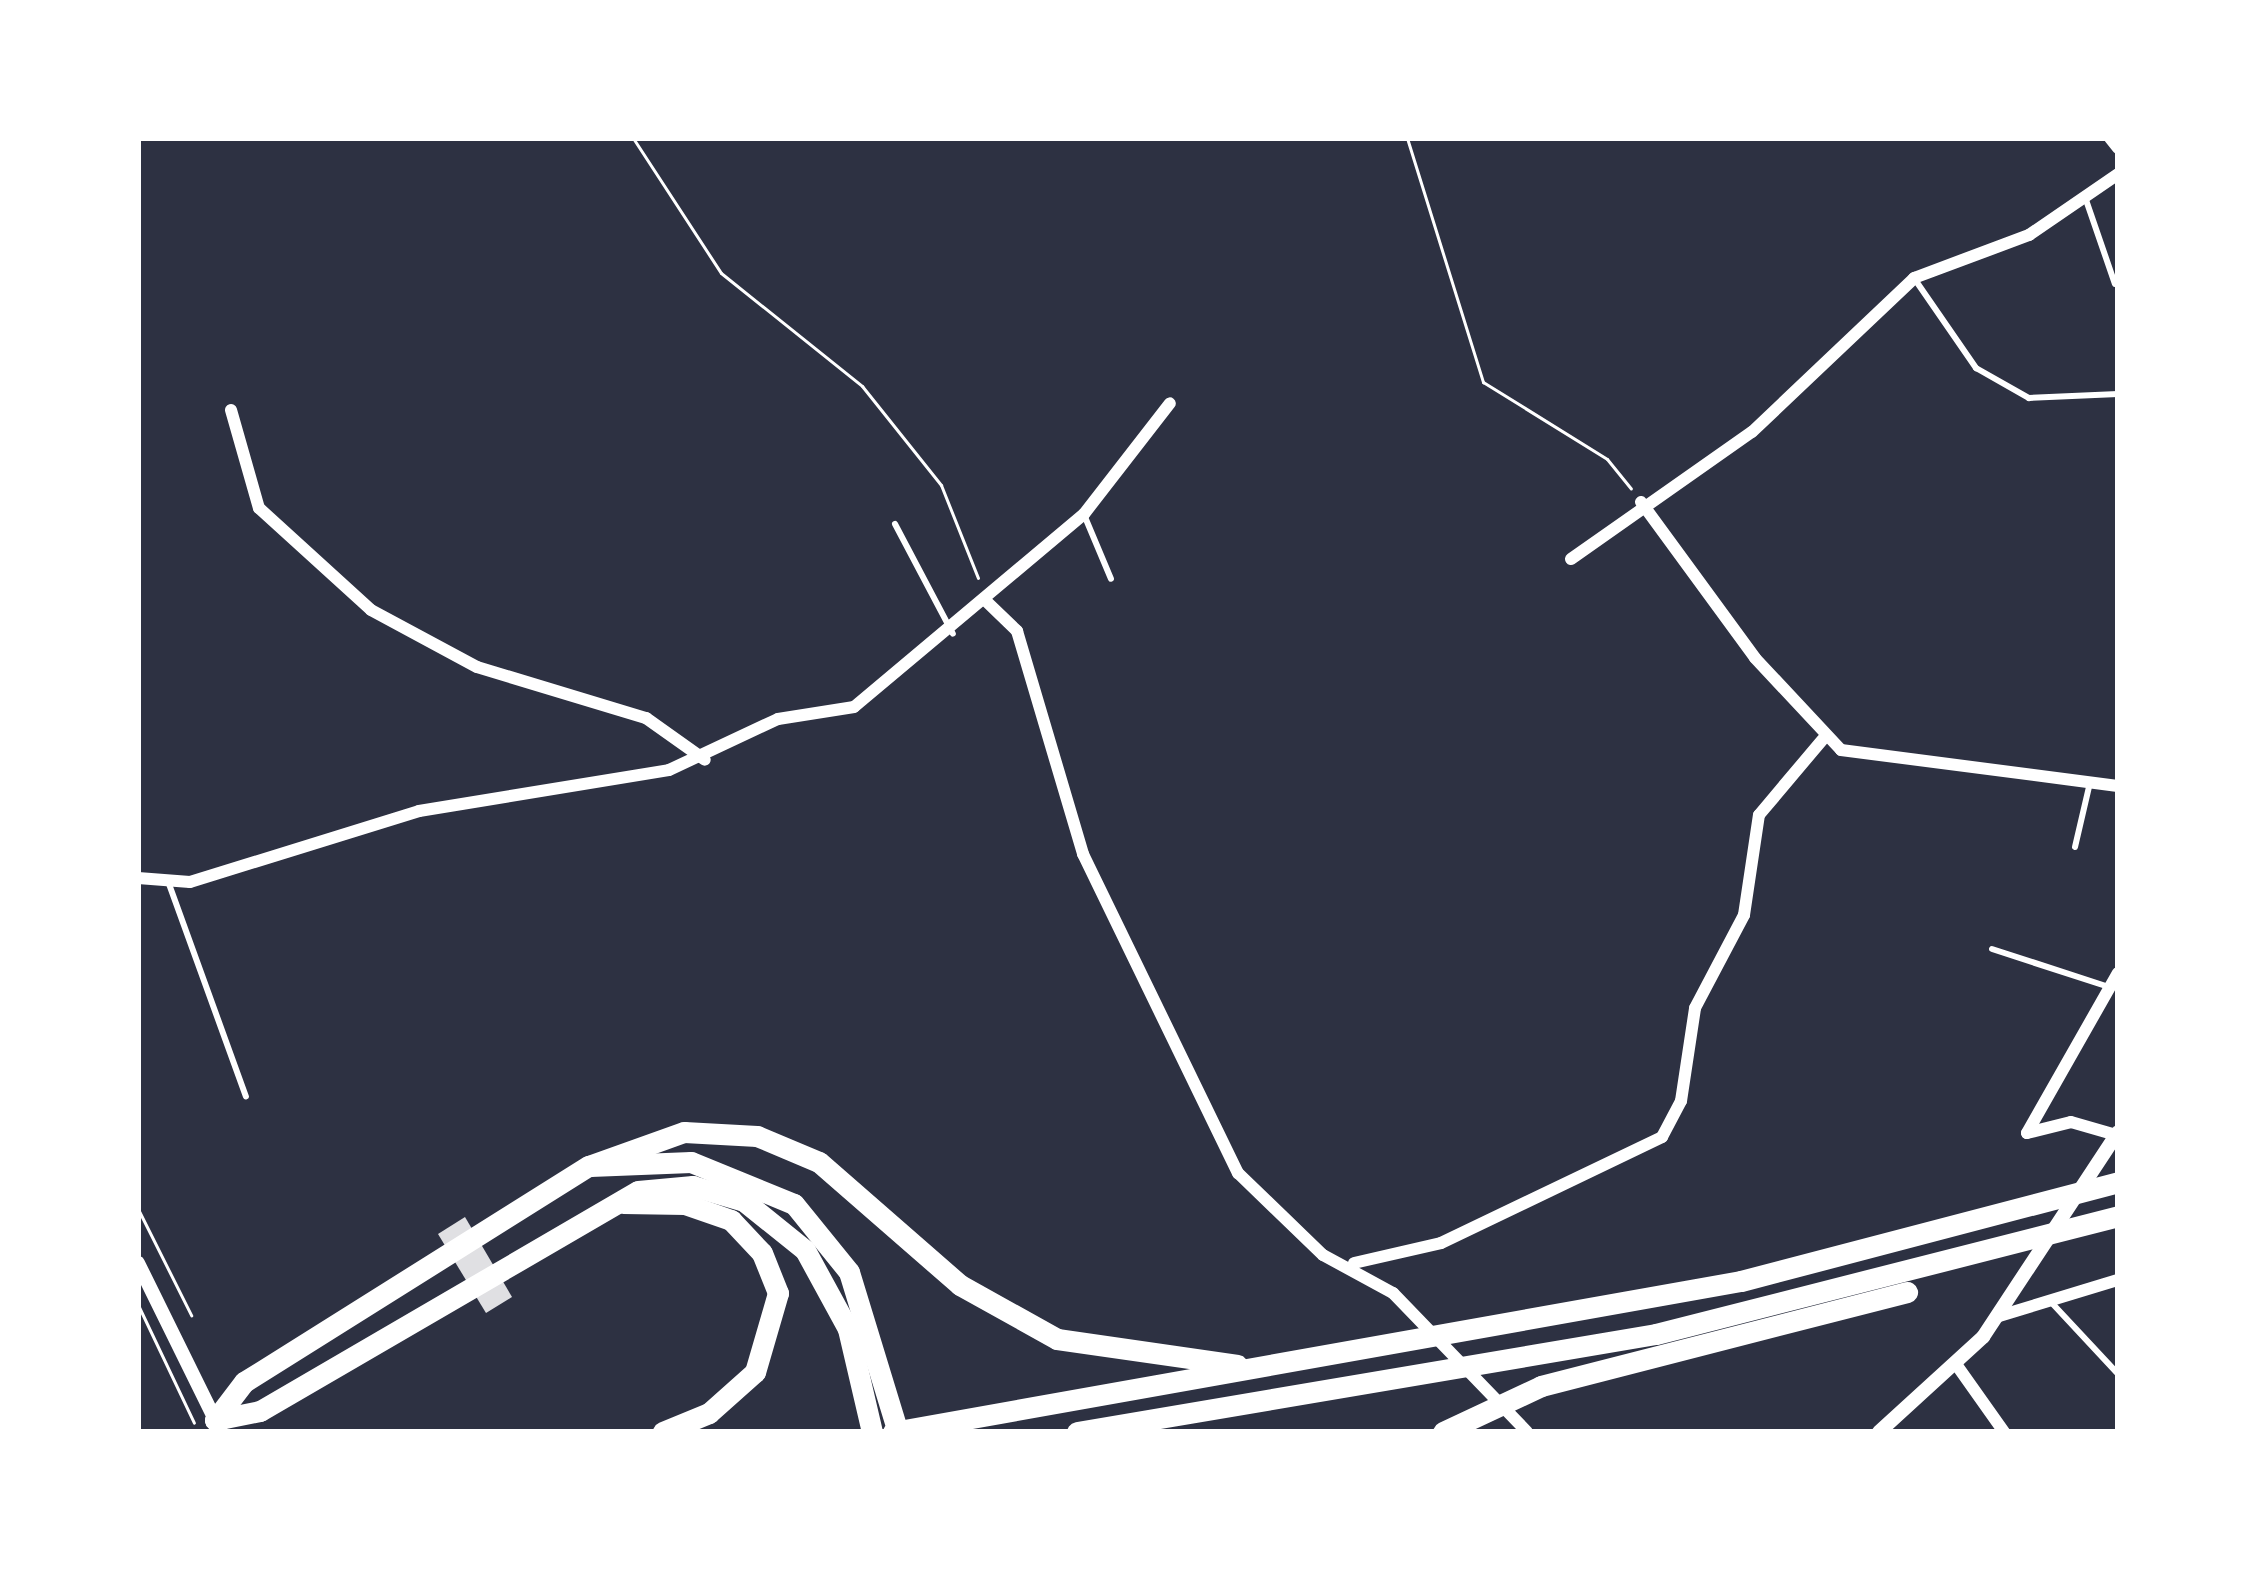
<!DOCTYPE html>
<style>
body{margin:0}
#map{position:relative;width:2256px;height:1570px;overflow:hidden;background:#2d3142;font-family:Literata,serif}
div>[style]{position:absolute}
.building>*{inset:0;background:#e0e0e3}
.path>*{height:3px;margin:-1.5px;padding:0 1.5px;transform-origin:1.5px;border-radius:1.5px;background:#fff}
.service>*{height:6px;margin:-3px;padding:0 3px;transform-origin:3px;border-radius:3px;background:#fff}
.minor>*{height:12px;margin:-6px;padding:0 6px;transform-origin:6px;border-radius:6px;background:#fff}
.tertiary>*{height:14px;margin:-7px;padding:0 7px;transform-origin:7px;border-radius:7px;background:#fff}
.motorway>*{height:21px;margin:-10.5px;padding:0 10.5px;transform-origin:10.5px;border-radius:10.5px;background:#fff}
span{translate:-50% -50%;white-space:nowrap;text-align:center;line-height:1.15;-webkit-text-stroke:9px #fff;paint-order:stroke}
.frame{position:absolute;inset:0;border:141px solid #fff;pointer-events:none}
</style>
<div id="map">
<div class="building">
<div style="clip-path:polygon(465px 1217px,512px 1297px,486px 1313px,438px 1234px)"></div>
</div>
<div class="path">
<div style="left:633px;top:138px;width:161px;rotate:56.9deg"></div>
<div style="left:721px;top:273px;width:181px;rotate:38.7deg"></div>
<div style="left:862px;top:386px;width:127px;rotate:51.4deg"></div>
<div style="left:941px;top:485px;width:100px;rotate:68.3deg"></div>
<div style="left:1407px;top:138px;width:256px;rotate:72.7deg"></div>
<div style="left:1483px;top:382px;width:146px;rotate:31.8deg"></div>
<div style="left:1607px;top:459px;width:38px;rotate:51deg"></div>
<div style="left:138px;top:1209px;width:119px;rotate:63.4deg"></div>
<div style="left:139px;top:1307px;width:128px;rotate:64.6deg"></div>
</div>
<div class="service">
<div style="left:2085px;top:197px;width:92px;rotate:71deg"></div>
<div style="left:1916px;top:281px;width:106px;rotate:55.4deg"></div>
<div style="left:1976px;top:368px;width:61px;rotate:29.5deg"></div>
<div style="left:2029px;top:398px;width:89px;rotate:-2.6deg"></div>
<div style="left:1085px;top:517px;width:67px;rotate:67.2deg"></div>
<div style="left:895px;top:524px;width:124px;rotate:62.2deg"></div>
<div style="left:2075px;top:847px;width:62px;rotate:-76.9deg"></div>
<div style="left:169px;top:884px;width:226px;rotate:70.1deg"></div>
<div style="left:1992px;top:949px;width:123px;rotate:18deg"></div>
<div style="left:2050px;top:1301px;width:100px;rotate:47deg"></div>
</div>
<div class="minor">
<div style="left:2110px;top:138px;width:13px;rotate:51deg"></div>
<div style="left:231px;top:410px;width:102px;rotate:74.1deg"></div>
<div style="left:259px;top:508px;width:151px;rotate:42.3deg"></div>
<div style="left:371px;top:610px;width:120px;rotate:28.3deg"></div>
<div style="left:477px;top:667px;width:177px;rotate:16.8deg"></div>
<div style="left:646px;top:718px;width:72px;rotate:35.4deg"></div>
<div style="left:1641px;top:502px;width:193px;rotate:53.8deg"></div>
<div style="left:1755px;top:658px;width:126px;rotate:46.9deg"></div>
<div style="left:1841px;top:750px;width:279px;rotate:7.4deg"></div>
<div style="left:1571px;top:559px;width:221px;rotate:-35.1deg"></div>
<div style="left:1752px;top:432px;width:224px;rotate:-43.5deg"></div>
<div style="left:1914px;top:278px;width:123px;rotate:-20.5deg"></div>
<div style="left:2029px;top:235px;width:108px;rotate:-34.4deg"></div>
<div style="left:987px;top:602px;width:42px;rotate:44deg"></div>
<div style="left:1017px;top:631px;width:233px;rotate:73.5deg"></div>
<div style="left:1083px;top:854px;width:355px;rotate:64.1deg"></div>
<div style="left:1238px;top:1173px;width:118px;rotate:44deg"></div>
<div style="left:1323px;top:1255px;width:80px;rotate:28.5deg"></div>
<div style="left:1393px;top:1293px;width:193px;rotate:46deg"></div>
<div style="left:138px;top:878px;width:52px;rotate:4.4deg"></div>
<div style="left:190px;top:882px;width:240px;rotate:-17.2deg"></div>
<div style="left:419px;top:811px;width:253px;rotate:-9.3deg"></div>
<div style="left:669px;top:770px;width:120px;rotate:-25.1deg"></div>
<div style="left:778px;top:719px;width:77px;rotate:-9deg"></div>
<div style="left:854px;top:707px;width:300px;rotate:-40deg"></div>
<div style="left:1084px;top:514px;width:140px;rotate:-52.2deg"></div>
<div style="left:2027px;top:1133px;width:184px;rotate:-60.4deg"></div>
<div style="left:2027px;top:1133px;width:45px;rotate:-14deg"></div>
<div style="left:2071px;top:1122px;width:47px;rotate:16.1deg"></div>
<div style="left:1354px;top:1263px;width:89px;rotate:-12.9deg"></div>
<div style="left:1441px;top:1243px;width:245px;rotate:-25.6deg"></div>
<div style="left:1662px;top:1137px;width:41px;rotate:-62.2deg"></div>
<div style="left:1681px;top:1101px;width:94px;rotate:-81.4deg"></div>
<div style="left:1695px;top:1008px;width:105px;rotate:-62.2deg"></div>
<div style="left:1744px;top:915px;width:101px;rotate:-81.5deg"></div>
<div style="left:1759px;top:815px;width:99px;rotate:-49.9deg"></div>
<div style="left:1996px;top:1317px;width:127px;rotate:-16.9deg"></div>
<div style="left:1958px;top:1367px;width:80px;rotate:54.7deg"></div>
</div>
<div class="tertiary">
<div style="left:138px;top:1263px;width:188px;rotate:63.8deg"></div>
<div style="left:1879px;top:1432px;width:141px;rotate:-42.4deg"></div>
<div style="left:1983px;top:1337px;width:245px;rotate:-56.6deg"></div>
</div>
<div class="motorway">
<div style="left:590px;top:1166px;width:101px;rotate:-2.3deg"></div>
<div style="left:691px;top:1162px;width:111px;rotate:22.2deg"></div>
<div style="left:794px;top:1204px;width:87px;rotate:51deg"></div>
<div style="left:849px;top:1272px;width:167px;rotate:73deg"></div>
<div style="left:623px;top:1203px;width:62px;rotate:0.9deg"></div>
<div style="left:685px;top:1204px;width:49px;rotate:19.2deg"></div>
<div style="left:731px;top:1220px;width:45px;rotate:46.8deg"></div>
<div style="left:762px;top:1253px;width:43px;rotate:68.2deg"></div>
<div style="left:778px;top:1293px;width:82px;rotate:106.2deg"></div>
<div style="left:755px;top:1372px;width:62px;rotate:138.3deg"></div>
<div style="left:709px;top:1413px;width:50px;rotate:157.6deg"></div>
<div style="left:215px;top:1420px;width:48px;rotate:-52.7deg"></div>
<div style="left:244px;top:1382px;width:407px;rotate:-32.1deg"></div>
<div style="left:589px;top:1166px;width:101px;rotate:-19.7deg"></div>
<div style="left:684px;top:1132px;width:73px;rotate:3.1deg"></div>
<div style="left:757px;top:1136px;width:67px;rotate:22.8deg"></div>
<div style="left:819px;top:1162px;width:187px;rotate:41.1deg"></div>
<div style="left:960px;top:1285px;width:111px;rotate:29.1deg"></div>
<div style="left:1057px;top:1339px;width:182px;rotate:8.2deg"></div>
<div style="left:215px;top:1420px;width:46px;rotate:-11.3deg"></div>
<div style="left:260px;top:1411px;width:437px;rotate:-30.2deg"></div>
<div style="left:638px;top:1191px;width:55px;rotate:-5.2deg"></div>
<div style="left:693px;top:1186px;width:53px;rotate:16.4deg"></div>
<div style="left:744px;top:1201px;width:78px;rotate:38.8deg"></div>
<div style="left:805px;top:1250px;width:90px;rotate:61.4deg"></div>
<div style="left:848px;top:1329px;width:106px;rotate:76.9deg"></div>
<div style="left:893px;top:1432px;width:861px;rotate:-10.1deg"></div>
<div style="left:1741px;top:1281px;width:390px;rotate:-14.7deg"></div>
<div style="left:1077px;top:1432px;width:587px;rotate:-9.61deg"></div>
<div style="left:1656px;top:1334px;width:477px;rotate:-14.3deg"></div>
<div style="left:1443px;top:1432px;width:108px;rotate:-25.1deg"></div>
<div style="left:1541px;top:1386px;width:378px;rotate:-14.4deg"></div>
</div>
<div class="frame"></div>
</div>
